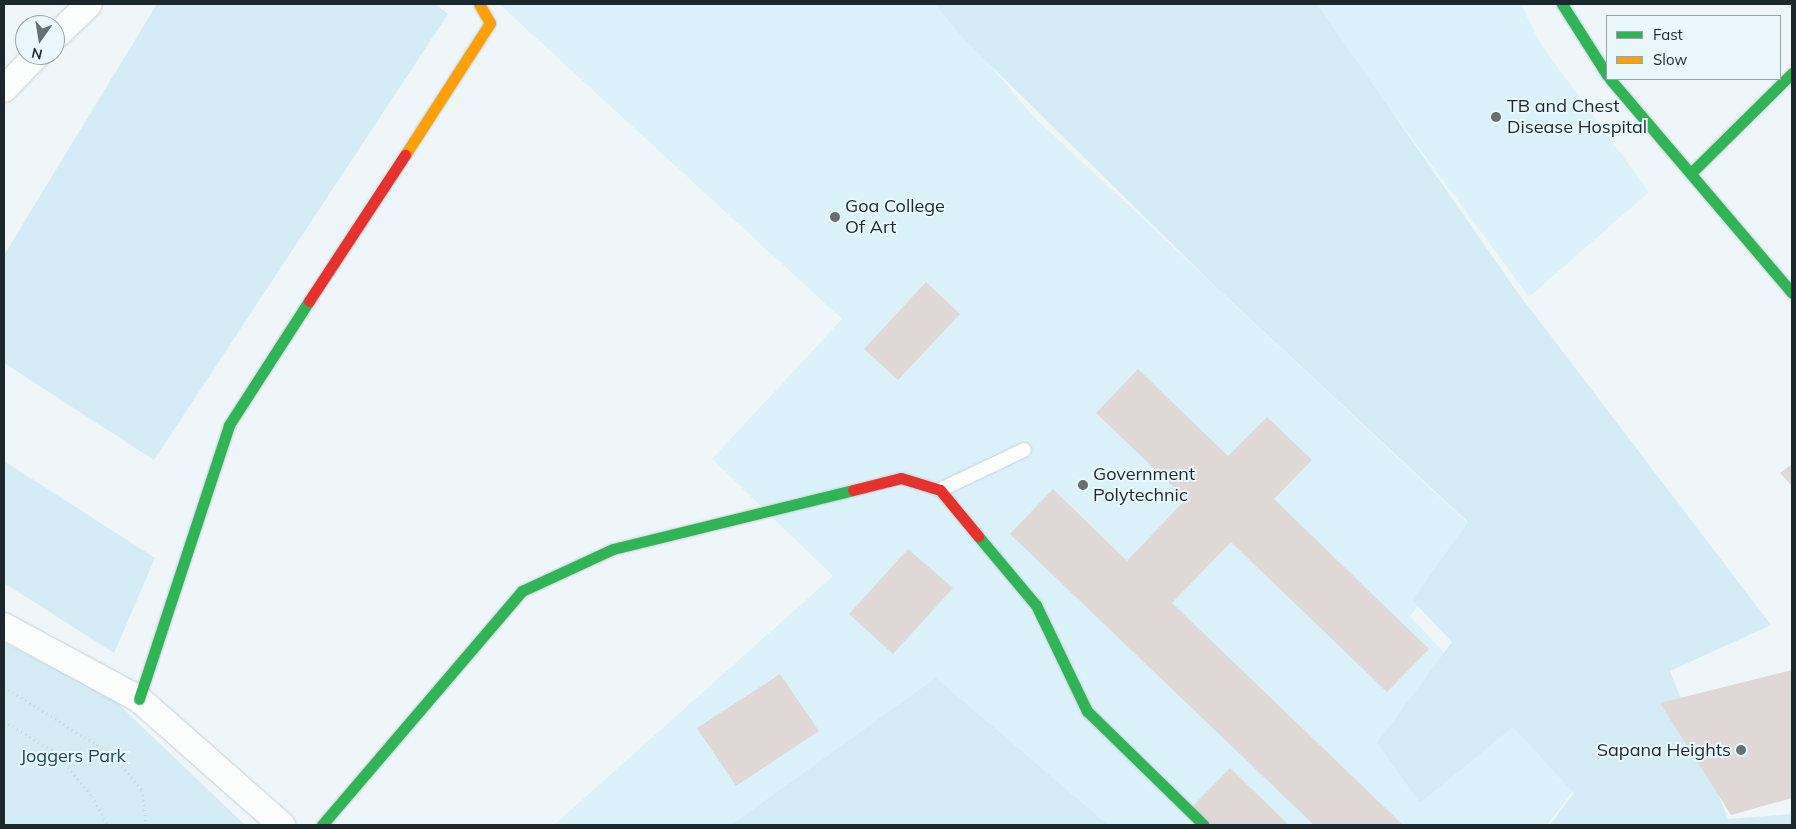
<!DOCTYPE html>
<style>
body{margin:0}
#map{position:relative;width:1796px;height:829px;overflow:hidden;background:#eef6f9;font-family:Mulish,sans-serif}
div>[style]{position:absolute}
.built>*{inset:0;background:#dbf2fb}
.green>*{inset:0;background:#d4ecf5}
.building>*{inset:0;background:#dfd8d6}
.path>*{height:3px;margin-top:-1.5px;transform-origin:0;background:repeating-linear-gradient(90deg,#d1d5d6 0 1px,transparent 0 5px)}
.roads{filter:drop-shadow(0 0 1px #c6d1d5) drop-shadow(0 0 1px #c6d1d5)}
.lane>*{height:14px;margin:-7px;padding:0 7px;transform-origin:7px;border-radius:7px;background:#fcfefe}
.street>*{height:26px;margin:-13px;padding:0 13px;transform-origin:13px;border-radius:13px;background:#fcfefe}
.fast>*{height:11px;margin:-5.5px;padding:0 5.5px;transform-origin:5.5px;border-radius:5.5px;background:#30b455}
.slow>*{height:11px;margin:-5.5px;padding:0 5.5px;transform-origin:5.5px;border-radius:5.5px;background:#ff9f0a}
.jam>*{height:11px;margin:-5.5px;padding:0 5.5px;transform-origin:5.5px;border-radius:5.5px;background:#e5322d}
.dots>*{width:14px;height:14px;translate:-50% -50%;box-sizing:border-box;border:2px solid #eaf8fd;border-radius:50%}
span{translate:-50% -50%;white-space:nowrap;text-align:center;line-height:1.15;-webkit-text-stroke:4px #eaf8fd;paint-order:stroke}
.poi-label{font-size:18px;color:#1b282d}
.left{translate:0 -50%;text-align:left}
.right{translate:-100% -50%;text-align:right}
.park-label{font-size:18px;color:#194a59}
.frame{position:absolute;inset:0;border:5px solid #1b282d;pointer-events:none}
.legend{position:absolute;left:1606px;top:15px;width:175px;height:65px;box-sizing:border-box;background:#eaf8fd;border:1px solid #97a5aa;margin:0;padding:6px 9px;list-style:none;font-size:15px;color:#1b282d}
.legend li{display:flex;align-items:center;gap:10px;height:25px}
.legend b{width:25px;border:1px solid #97a5aa}
.north{position:absolute;left:15px;top:15px;width:50px;height:50px;box-sizing:border-box;background:#eaf8fd;border:1px solid #97a5aa;border-radius:50%;rotate:193deg;font-size:14px;font-weight:700;line-height:20px;text-align:center;color:#1b282d}
.north::after{content:'';display:block;margin:auto;width:18px;height:22px;background:#657074;clip-path:polygon(50% 0,100% 100%,50% 72%,0 100%)}
</style>
<div id="map">
<div class="built">
<div style="clip-path:polygon(499px 4px,939px 4px,1032px 115px,1478px 533px,1410px 616px,1573px 791px,1547px 825px,554px 825px,833px 576px,712px 459px,842px 319px)"></div>
<div style="clip-path:polygon(1313px 4px,1521px 4px,1540px 43px,1649px 192px,1529px 297px)"></div>
</div>
<div class="green">
<div style="clip-path:polygon(157px 4px,435px 4px,448px 14px,154px 460px,4px 363px,4px 255px)"></div>
<div style="clip-path:polygon(935px 4px,1317px 4px,1515px 289px,1771px 625px,1670px 671px,1728px 819px,1792px 814px,1792px 825px,1550px 825px,1574px 793px,1513px 727px,1420px 803px,1377px 743px,1452px 642px,1412px 600px,1468px 522px,1215px 286px,964px 39px)"></div>
<div style="clip-path:polygon(4px 461px,155px 558px,114px 653px,4px 583px)"></div>
<div style="clip-path:polygon(4px 643px,111px 697px,245px 825px,4px 825px)"></div>
<div style="clip-path:polygon(936px 678px,1108px 825px,731px 825px)"></div>
</div>
<div class="building">
<div style="clip-path:polygon(926px 282px,960px 314px,898px 380px,864px 349px)"></div>
<div style="clip-path:polygon(1138px 369px,1228px 456px,1267px 417px,1312px 460px,1274px 499px,1429px 649px,1387px 692px,1231px 542px,1172px 603px,1403px 825px,1314px 825px,1010px 534px,1053px 489px,1127px 561px,1186px 499px,1096px 413px)"></div>
<div style="clip-path:polygon(1792px 464px,1792px 486px,1780px 473px)"></div>
<div style="clip-path:polygon(908px 549px,953px 588px,893px 654px,849px 614px)"></div>
<div style="clip-path:polygon(1792px 670px,1792px 798px,1731px 815px,1660px 703px)"></div>
<div style="clip-path:polygon(780px 674px,819px 731px,736px 786px,697px 728px)"></div>
<div style="clip-path:polygon(1230px 768px,1289px 825px,1210px 825px,1192px 807px)"></div>
</div>
<div class="path">
<div style="left:4px;top:687px;width:127px;rotate:31.8deg"></div>
<div style="left:112px;top:754px;width:47px;rotate:50.2deg"></div>
<div style="left:142px;top:790px;width:35px;rotate:83deg"></div>
<div style="left:4px;top:721px;width:60px;rotate:31.3deg"></div>
<div style="left:55px;top:752px;width:57px;rotate:49.9deg"></div>
<div style="left:92px;top:796px;width:33px;rotate:61deg"></div>
</div>
<div class="roads">
<div class="lane">
<div style="left:940px;top:490px;width:93px;rotate:-25.5deg"></div>
</div>
<div class="street">
<div style="left:55px;top:37px;width:47px;rotate:-44.1deg"></div>
<div style="left:4px;top:89px;width:47px;rotate:-45.9deg"></div>
<div style="left:4px;top:626px;width:153px;rotate:28.4deg"></div>
<div style="left:139px;top:699px;width:191px;rotate:41.4deg"></div>
</div>
<div class="fast">
<div style="left:1562px;top:4px;width:84px;rotate:57.6deg"></div>
<div style="left:1610px;top:79px;width:281px;rotate:49.6deg"></div>
<div style="left:1692px;top:172px;width:141px;rotate:-44.7deg"></div>
<div style="left:978px;top:536px;width:90px;rotate:50deg"></div>
<div style="left:1036px;top:605px;width:118px;rotate:64.3deg"></div>
<div style="left:1087px;top:711px;width:163px;rotate:44.3deg"></div>
<div style="left:139px;top:699px;width:288px;rotate:-71.8deg"></div>
<div style="left:229px;top:425px;width:148px;rotate:-57.2deg"></div>
<div style="left:322px;top:825px;width:308px;rotate:-49.5deg"></div>
<div style="left:522px;top:591px;width:100px;rotate:-24.8deg"></div>
<div style="left:613px;top:549px;width:247px;rotate:-13.8deg"></div>
</div>
<div class="slow">
<div style="left:405px;top:155px;width:157px;rotate:-57.2deg"></div>
<div style="left:490px;top:23px;width:22px;rotate:-120deg"></div>
</div>
<div class="jam">
<div style="left:309px;top:301px;width:175px;rotate:-56.7deg"></div>
<div style="left:853px;top:490px;width:49px;rotate:-14deg"></div>
<div style="left:901px;top:478px;width:41px;rotate:17.1deg"></div>
<div style="left:940px;top:490px;width:60px;rotate:50.4deg"></div>
</div>
</div>
<div class="dots">
<div style="left:1496px;top:117px;background:#657074"></div>
<div style="left:835px;top:217px;background:#657074"></div>
<div style="left:1083px;top:485px;background:#657074"></div>
<div style="left:1741px;top:750px;background:#657074"></div>
</div>
<div class="poi-label">
<span class="left" style="left:1507px;top:117px">TB and Chest<br>Disease Hospital</span>
<span class="left" style="left:845px;top:217px">Goa College<br>Of Art</span>
<span class="left" style="left:1093px;top:485px">Government<br>Polytechnic</span>
<span class="right" style="left:1731px;top:750px">Sapana Heights</span>
</div>
<div class="park-label">
<span style="left:73px;top:756px">Joggers Park</span>
</div>
<div class="frame"></div>
<ul class="legend">
<li><b style="height:6px;background:#30b455"></b>Fast</li>
<li><b style="height:6px;background:#ff9f0a"></b>Slow</li>
</ul>
<div class="north">N</div>
</div>
